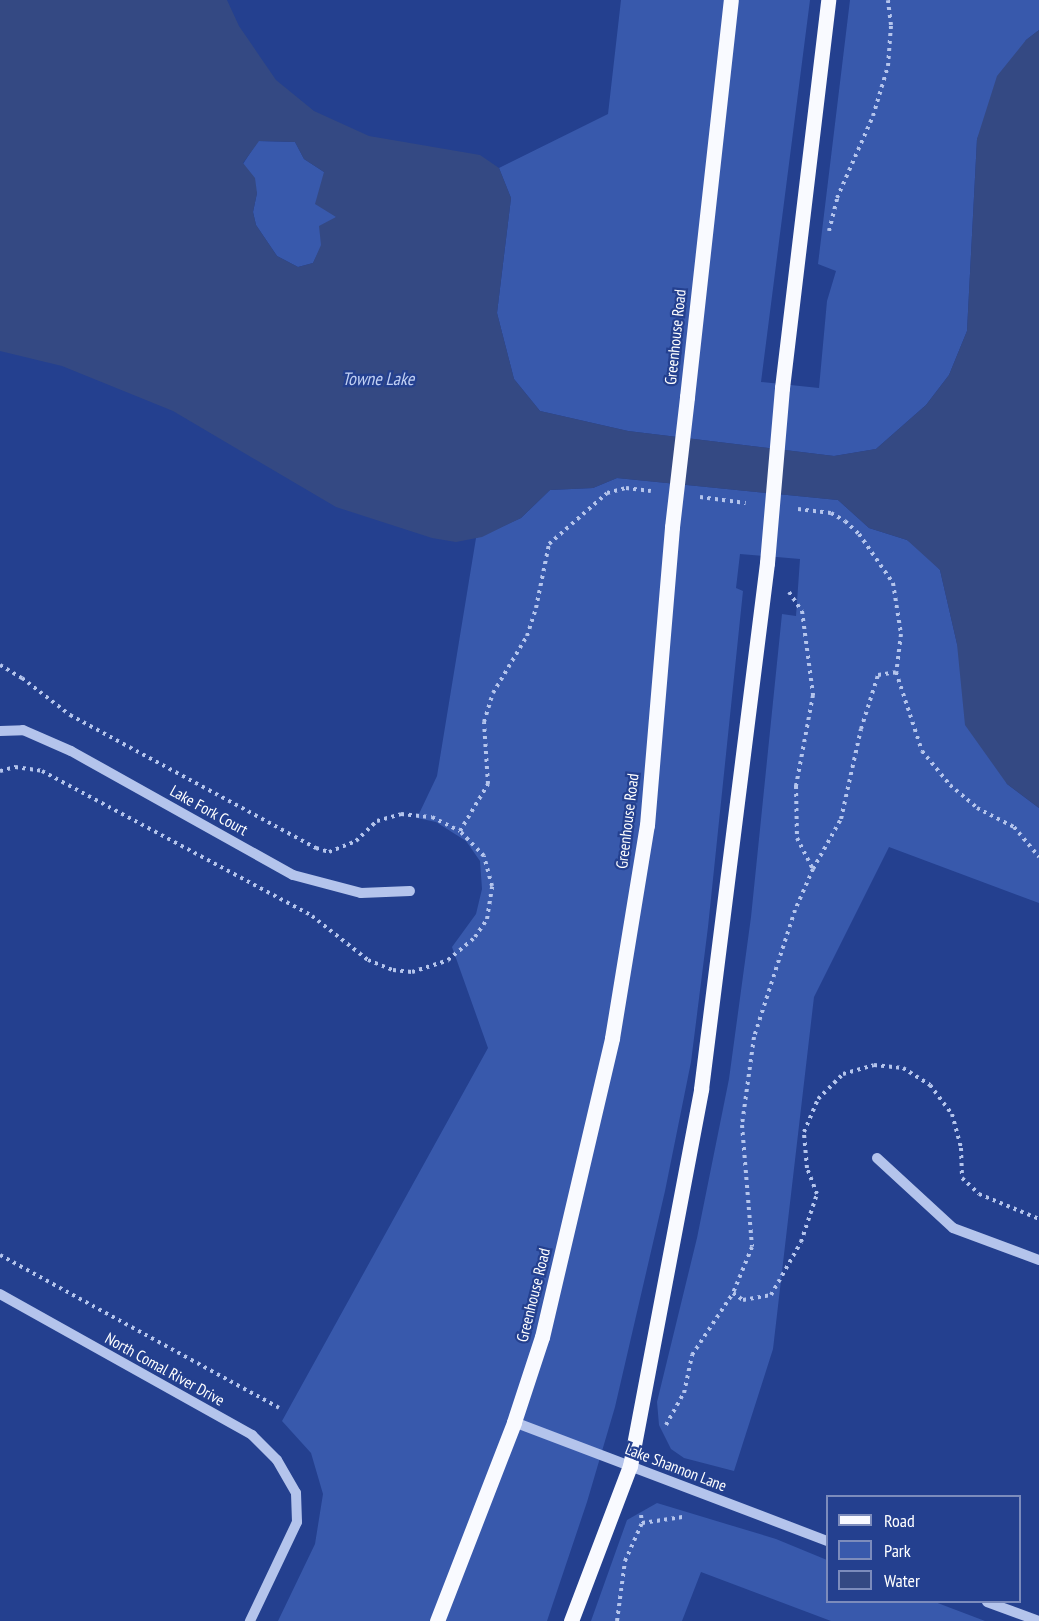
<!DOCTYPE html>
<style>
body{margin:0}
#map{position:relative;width:1039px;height:1621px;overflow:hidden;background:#24408f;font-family:"PT Sans Narrow",sans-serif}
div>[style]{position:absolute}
.green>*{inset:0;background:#3859ac}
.water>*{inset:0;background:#344983}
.path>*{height:4px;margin-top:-2px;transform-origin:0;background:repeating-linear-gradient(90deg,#b4c4ec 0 3px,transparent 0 7.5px)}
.minor>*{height:10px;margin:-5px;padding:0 5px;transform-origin:5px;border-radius:5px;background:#b4c4ec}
.major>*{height:15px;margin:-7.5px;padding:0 7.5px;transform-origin:7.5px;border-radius:7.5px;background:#f9faff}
.major-bridge>*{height:15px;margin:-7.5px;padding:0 7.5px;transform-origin:7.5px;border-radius:7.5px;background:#f9faff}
span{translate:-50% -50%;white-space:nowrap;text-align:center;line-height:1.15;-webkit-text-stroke:4.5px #24408f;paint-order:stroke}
.street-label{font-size:16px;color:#fff}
.water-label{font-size:18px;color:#c0cff3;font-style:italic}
.legend{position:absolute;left:826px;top:1495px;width:195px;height:108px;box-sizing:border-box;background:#24408f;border:2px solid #7c8cbc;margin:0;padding:8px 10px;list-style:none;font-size:18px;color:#fff}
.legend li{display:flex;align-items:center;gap:12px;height:30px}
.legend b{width:30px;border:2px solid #7c8cbc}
</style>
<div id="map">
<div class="green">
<div style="clip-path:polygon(621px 0,810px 0,761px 382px,819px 388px,827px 301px,836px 271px,818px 264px,850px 0,1039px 0,1039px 30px,1026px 40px,977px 139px,967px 331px,949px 375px,926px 405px,876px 449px,834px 456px,628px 431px,540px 411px,514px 379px,497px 313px,511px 198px,499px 168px,608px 114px)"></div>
<div style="clip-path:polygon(258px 141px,295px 142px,304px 159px,324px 172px,336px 217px,313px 263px,298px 267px,277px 256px,256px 225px,253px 212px,257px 193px,243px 164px)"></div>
<div style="clip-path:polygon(617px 478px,838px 500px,869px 528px,907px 540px,926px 554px,940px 570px,957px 644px,1007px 784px,1039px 808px,1039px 903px,889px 847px,814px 997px,773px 1349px,734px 1471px,684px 1458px,671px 1449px,659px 1425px,657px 1402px,697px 1238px,729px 1079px,751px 917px,782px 614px,796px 616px,800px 559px,740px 554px,736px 588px,743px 591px,708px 927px,691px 1062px,665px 1191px,615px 1407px,587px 1502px,547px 1621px,278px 1621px,315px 1544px,323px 1494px,311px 1453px,282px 1421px,488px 1048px,452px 947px,476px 914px,482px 889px,480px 861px,466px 841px,436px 822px,417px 818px,437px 776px,476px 538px,521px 518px,550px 490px,593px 488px)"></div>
<div style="clip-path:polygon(657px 1503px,776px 1539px,827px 1560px,828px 1602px,935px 1602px,985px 1621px,831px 1621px,701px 1572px,682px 1621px,591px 1621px,627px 1520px)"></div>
</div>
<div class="water">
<div style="clip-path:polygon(evenodd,0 0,227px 0,239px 26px,276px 80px,314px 111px,369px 136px,480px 155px,499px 168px,511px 198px,497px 313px,514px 379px,540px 411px,628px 431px,834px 456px,876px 449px,926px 405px,949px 375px,967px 331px,977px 139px,997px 76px,1026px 40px,1039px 30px,1039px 808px,1007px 784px,965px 725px,957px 644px,940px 570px,907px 540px,869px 528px,838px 500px,617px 478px,593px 488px,550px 490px,521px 518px,482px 537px,456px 542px,432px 538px,336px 507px,173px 411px,62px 366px,0 351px,0 0,259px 141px,295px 142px,304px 159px,324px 172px,315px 204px,336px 217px,319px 226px,321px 245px,313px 263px,298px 267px,277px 256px,256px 225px,253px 212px,257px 193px,255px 178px,243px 163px,259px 141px)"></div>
</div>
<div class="path">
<div style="left:829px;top:231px;width:34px;rotate:-76deg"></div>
<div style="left:837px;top:198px;width:90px;rotate:-66.3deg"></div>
<div style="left:873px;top:116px;width:52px;rotate:-73.3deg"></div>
<div style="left:888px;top:66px;width:41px;rotate:-85.8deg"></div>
<div style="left:891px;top:25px;width:25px;rotate:-97deg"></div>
<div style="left:700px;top:497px;width:46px;rotate:7.4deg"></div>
<div style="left:798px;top:509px;width:33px;rotate:7deg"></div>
<div style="left:831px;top:513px;width:16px;rotate:30deg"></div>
<div style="left:845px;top:521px;width:19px;rotate:43deg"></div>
<div style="left:859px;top:534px;width:60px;rotate:55.2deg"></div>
<div style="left:893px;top:583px;width:52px;rotate:81.1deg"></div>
<div style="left:901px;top:634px;width:38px;rotate:97deg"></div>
<div style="left:789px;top:592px;width:23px;rotate:56deg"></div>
<div style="left:802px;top:611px;width:85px;rotate:82.5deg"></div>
<div style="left:813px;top:695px;width:93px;rotate:100.6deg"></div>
<div style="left:796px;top:786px;width:52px;rotate:88.9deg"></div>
<div style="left:797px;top:838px;width:35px;rotate:63deg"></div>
<div style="left:813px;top:869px;width:57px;rotate:-60.8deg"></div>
<div style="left:841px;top:819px;width:92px;rotate:-77.5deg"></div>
<div style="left:861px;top:729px;width:57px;rotate:-72.5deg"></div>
<div style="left:878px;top:675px;width:18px;rotate:-9deg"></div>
<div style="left:896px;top:672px;width:83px;rotate:71.8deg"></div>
<div style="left:922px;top:751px;width:44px;rotate:50.5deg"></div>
<div style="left:950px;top:785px;width:35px;rotate:40deg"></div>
<div style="left:977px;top:808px;width:42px;rotate:27.2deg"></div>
<div style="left:1014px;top:827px;width:39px;rotate:50deg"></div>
<div style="left:0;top:665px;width:26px;rotate:31deg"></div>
<div style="left:22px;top:678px;width:61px;rotate:37.6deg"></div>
<div style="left:70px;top:715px;width:280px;rotate:28.4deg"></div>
<div style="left:316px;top:848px;width:14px;rotate:17deg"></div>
<div style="left:329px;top:852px;width:29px;rotate:-22deg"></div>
<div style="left:356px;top:841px;width:29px;rotate:-44deg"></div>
<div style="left:377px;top:821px;width:25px;rotate:-16deg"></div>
<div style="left:401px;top:814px;width:31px;rotate:6deg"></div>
<div style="left:432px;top:817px;width:31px;rotate:27deg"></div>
<div style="left:0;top:771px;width:16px;rotate:-15deg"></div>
<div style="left:15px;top:767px;width:27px;rotate:8deg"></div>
<div style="left:42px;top:771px;width:306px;rotate:28.2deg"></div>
<div style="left:312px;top:916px;width:71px;rotate:38.2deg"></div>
<div style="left:368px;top:960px;width:27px;rotate:22deg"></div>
<div style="left:393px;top:970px;width:19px;rotate:6deg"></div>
<div style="left:412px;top:972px;width:38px;rotate:-18deg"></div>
<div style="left:448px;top:960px;width:35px;rotate:-40deg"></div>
<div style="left:475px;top:937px;width:22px;rotate:-56deg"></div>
<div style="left:487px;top:919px;width:33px;rotate:-81deg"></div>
<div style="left:492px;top:886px;width:31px;rotate:-105deg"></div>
<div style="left:484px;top:856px;width:35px;rotate:-134deg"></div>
<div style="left:460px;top:831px;width:55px;rotate:-59.2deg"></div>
<div style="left:488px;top:784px;width:62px;rotate:-93.7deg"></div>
<div style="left:484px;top:722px;width:30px;rotate:-73deg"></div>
<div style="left:493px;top:693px;width:66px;rotate:-59.2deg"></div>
<div style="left:527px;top:636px;width:29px;rotate:-72deg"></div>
<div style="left:536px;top:608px;width:65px;rotate:-78.5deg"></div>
<div style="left:549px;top:544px;width:77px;rotate:-41.3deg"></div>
<div style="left:607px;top:493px;width:20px;rotate:-15deg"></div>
<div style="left:626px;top:488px;width:25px;rotate:7deg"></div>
<div style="left:813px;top:869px;width:45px;rotate:113.7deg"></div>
<div style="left:795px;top:910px;width:133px;rotate:107.9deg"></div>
<div style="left:754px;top:1037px;width:89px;rotate:97.8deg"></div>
<div style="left:742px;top:1125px;width:122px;rotate:85.3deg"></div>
<div style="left:752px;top:1247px;width:50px;rotate:112.4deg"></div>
<div style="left:733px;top:1293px;width:12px;rotate:35deg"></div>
<div style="left:743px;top:1300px;width:28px;rotate:-10deg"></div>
<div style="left:771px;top:1295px;width:61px;rotate:-60.5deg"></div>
<div style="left:801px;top:1242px;width:51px;rotate:-71.6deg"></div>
<div style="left:817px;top:1194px;width:28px;rotate:-111deg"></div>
<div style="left:807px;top:1168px;width:36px;rotate:-95deg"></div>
<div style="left:804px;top:1132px;width:36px;rotate:-67deg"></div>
<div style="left:818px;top:1099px;width:35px;rotate:-45deg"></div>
<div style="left:843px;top:1074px;width:32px;rotate:-16deg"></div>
<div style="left:874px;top:1065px;width:29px;rotate:6deg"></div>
<div style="left:903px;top:1068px;width:32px;rotate:32deg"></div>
<div style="left:930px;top:1085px;width:36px;rotate:53deg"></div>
<div style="left:952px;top:1114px;width:35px;rotate:75deg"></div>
<div style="left:961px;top:1148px;width:30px;rotate:88deg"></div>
<div style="left:962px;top:1178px;width:23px;rotate:43deg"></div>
<div style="left:979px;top:1194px;width:65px;rotate:22.6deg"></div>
<div style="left:0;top:1255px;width:318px;rotate:28.7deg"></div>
<div style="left:666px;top:1425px;width:37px;rotate:-61deg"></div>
<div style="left:684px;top:1393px;width:39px;rotate:-78deg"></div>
<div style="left:692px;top:1355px;width:74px;rotate:-56.5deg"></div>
<div style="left:641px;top:1515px;width:8px;rotate:83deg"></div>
<div style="left:617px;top:1621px;width:61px;rotate:-82.4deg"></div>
<div style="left:625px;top:1561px;width:42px;rotate:-65.9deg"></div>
<div style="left:642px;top:1523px;width:41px;rotate:-8.3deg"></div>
</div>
<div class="minor">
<div style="left:0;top:731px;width:23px;rotate:-2deg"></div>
<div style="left:23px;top:730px;width:52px;rotate:23.6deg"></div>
<div style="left:71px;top:751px;width:254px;rotate:29.2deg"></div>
<div style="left:293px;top:875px;width:70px;rotate:14.8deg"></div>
<div style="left:361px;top:893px;width:49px;rotate:-2.3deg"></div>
<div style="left:877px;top:1158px;width:103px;rotate:42.6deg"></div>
<div style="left:953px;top:1228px;width:92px;rotate:20.4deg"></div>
<div style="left:0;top:1294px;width:289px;rotate:29.2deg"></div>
<div style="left:252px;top:1435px;width:35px;rotate:45deg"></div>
<div style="left:277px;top:1460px;width:38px;rotate:60deg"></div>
<div style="left:296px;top:1493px;width:29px;rotate:88deg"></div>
<div style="left:297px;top:1522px;width:110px;rotate:115.4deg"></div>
<div style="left:514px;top:1422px;width:336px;rotate:20.8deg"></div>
<div style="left:987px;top:1602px;width:55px;rotate:20.1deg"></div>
</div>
<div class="major">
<div style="left:782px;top:388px;width:391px;rotate:-83.2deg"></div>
<div style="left:687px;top:397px;width:399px;rotate:-83.7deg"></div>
<div style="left:437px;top:1621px;width:213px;rotate:-68.8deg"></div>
<div style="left:514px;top:1422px;width:89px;rotate:-71.8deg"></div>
<div style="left:542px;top:1337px;width:307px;rotate:-76.8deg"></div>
<div style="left:612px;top:1038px;width:216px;rotate:-80.7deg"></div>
<div style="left:647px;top:825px;width:299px;rotate:-85.2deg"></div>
<div style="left:571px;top:1621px;width:166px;rotate:-69.2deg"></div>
<div style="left:630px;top:1466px;width:384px;rotate:-79.3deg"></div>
<div style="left:701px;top:1089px;width:530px;rotate:-82.85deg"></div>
</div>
<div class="major-bridge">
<div style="left:672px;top:527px;width:131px;rotate:-83.4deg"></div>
<div style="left:767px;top:563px;width:176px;rotate:-85.1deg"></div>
</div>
<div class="street-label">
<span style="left:675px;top:337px;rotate:-84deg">Greenhouse Road</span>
<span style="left:209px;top:810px;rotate:29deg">Lake Fork Court</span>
<span style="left:627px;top:821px;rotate:-83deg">Greenhouse Road</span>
<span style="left:533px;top:1295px;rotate:-76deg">Greenhouse Road</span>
<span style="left:165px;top:1369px;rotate:29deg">North Comal River Drive</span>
<span style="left:676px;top:1467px;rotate:21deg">Lake Shannon Lane</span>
</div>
<div class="water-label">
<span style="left:378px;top:379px">Towne Lake</span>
</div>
<ul class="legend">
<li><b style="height:8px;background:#f9faff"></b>Road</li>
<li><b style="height:16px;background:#3859ac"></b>Park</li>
<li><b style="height:16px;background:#344983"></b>Water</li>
</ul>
</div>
